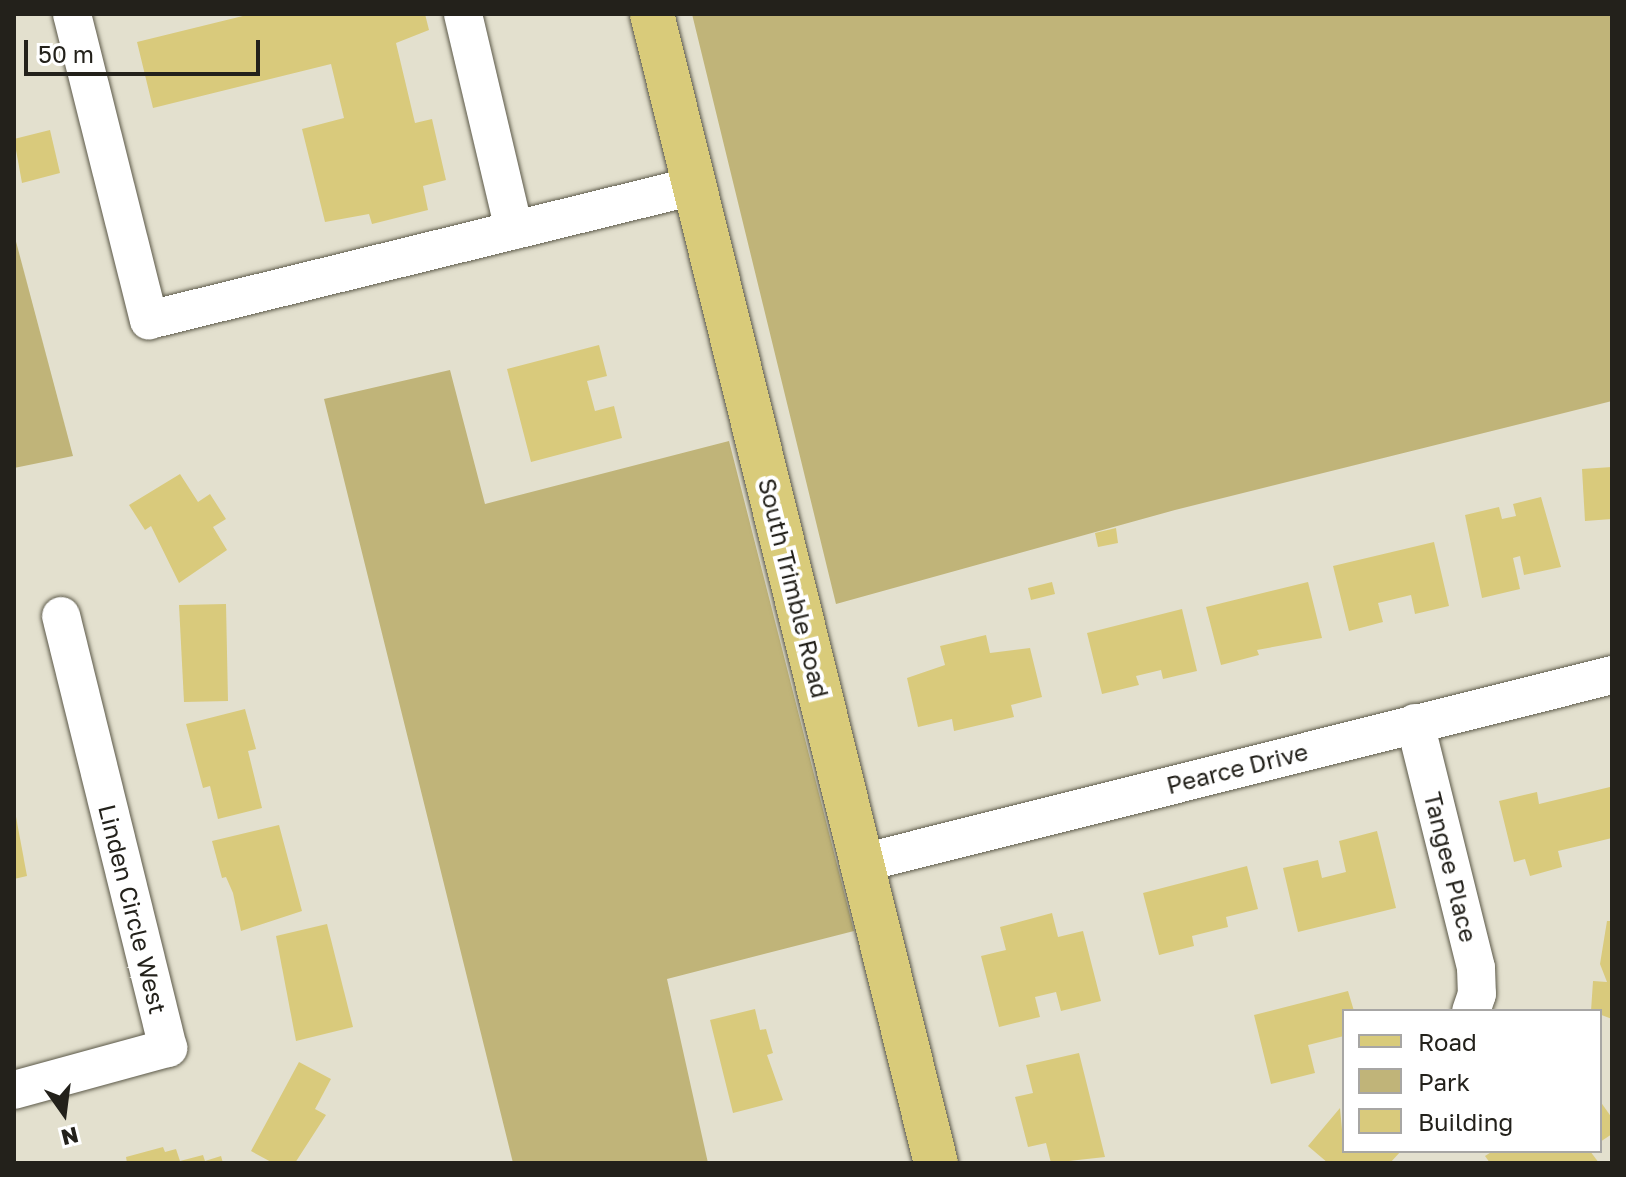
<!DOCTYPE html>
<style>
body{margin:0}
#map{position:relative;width:1626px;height:1177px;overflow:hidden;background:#e3e0ce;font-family:"Golos Text",sans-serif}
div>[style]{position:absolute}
.green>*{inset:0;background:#c0b479}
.building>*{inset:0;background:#d9ca7c}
.roads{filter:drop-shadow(0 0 2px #5c5949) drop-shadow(0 0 2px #5c5949)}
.minor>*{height:38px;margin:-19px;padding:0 19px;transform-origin:19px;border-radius:19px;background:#fff}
.major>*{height:44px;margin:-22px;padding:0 22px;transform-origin:22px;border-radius:22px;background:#d9cb7a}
span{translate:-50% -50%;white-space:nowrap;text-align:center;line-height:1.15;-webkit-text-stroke:8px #fff;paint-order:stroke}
.street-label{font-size:24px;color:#23211b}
.frame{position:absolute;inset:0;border:16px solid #23211b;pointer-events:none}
.legend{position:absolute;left:1342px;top:1009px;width:260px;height:144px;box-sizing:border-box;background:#fff;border:2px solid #a7a6a4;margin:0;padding:10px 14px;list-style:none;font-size:24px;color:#23211b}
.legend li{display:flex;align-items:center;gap:16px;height:40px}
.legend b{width:40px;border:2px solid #a7a6a4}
.north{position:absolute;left:24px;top:1073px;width:80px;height:80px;-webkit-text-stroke:6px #fff;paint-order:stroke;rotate:166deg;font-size:22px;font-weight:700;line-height:32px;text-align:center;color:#23211b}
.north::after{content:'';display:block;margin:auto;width:28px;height:36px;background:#23211b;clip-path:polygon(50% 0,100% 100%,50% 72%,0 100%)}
.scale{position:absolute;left:24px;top:40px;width:236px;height:36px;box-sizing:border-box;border:4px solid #23211b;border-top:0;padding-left:10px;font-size:24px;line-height:28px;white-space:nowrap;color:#23211b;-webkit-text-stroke:6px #fff;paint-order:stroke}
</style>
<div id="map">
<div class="green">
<div style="clip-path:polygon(692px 14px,1612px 14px,1612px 401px,1175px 510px,836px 604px)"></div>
<div style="clip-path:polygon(14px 234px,73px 456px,14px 468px)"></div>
<div style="clip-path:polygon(450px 370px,485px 504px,729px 441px,854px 931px,667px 979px,708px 1163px,513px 1163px,324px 399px)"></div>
</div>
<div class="building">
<div style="clip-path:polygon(251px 14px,425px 14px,429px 30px,396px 43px,415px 123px,432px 119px,446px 180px,423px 186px,428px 210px,372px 224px,369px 214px,325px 222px,302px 129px,344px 118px,331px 64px,153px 108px,137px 42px)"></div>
<div style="clip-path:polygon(50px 130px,60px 173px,22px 183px,14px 139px)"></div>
<div style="clip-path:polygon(599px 345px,607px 376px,587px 381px,595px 411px,614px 406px,622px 438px,531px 462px,507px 369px)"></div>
<div style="clip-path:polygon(1612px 467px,1612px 519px,1585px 521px,1582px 469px)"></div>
<div style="clip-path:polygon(180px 474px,198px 502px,210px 494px,226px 519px,213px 527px,227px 550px,179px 583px,151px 526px,145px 530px,129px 505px)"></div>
<div style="clip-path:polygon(1541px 497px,1561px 567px,1524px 575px,1520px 556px,1513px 558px,1520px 589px,1482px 598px,1465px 515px,1499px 507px,1502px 519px,1516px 516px,1513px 504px)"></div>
<div style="clip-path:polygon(1116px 528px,1118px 543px,1098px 547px,1095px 533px)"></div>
<div style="clip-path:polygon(1434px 542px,1449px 606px,1415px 614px,1411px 595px,1378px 603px,1383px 622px,1349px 631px,1333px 566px)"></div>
<div style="clip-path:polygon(1052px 582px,1055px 594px,1031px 600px,1028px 588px)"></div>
<div style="clip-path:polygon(1308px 582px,1322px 638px,1257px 650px,1259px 655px,1221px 665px,1206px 607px)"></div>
<div style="clip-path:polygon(226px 604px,228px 701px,184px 702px,179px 605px)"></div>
<div style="clip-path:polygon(1182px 609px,1197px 671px,1163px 679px,1161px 670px,1136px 676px,1139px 685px,1102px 694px,1087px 633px)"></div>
<div style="clip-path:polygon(986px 635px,990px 653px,1030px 648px,1042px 697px,1011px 705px,1014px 717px,954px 731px,952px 719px,918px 727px,907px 678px,945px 665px,940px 646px)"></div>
<div style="clip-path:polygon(245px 709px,256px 749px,248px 751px,262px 808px,218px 819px,210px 786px,203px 788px,186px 724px)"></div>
<div style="clip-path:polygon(1610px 787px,1612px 838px,1558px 851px,1562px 867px,1530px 876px,1525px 859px,1514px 862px,1499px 801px,1537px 792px,1539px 804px)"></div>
<div style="clip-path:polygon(14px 806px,27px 876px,14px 879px)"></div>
<div style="clip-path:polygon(279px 825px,302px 911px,241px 931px,233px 893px,226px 877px,222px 878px,212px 841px)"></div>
<div style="clip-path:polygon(1377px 831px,1396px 908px,1298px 932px,1283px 868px,1318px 860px,1322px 878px,1346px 872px,1339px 841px)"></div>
<div style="clip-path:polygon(1247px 866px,1258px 909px,1226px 917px,1228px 927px,1192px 936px,1194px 946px,1159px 955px,1143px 893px)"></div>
<div style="clip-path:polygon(1052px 913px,1058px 937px,1083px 931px,1101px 1001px,1061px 1011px,1056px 992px,1035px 997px,1040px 1017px,999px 1027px,981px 956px,1006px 950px,1000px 927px)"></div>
<div style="clip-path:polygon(1607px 921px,1612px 921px,1612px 1019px,1591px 1011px,1593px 981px,1607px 982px,1600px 964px)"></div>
<div style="clip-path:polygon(327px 924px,353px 1027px,296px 1041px,276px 936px)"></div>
<div style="clip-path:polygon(1348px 991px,1354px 1011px,1344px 1011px,1344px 1036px,1308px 1045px,1315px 1073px,1271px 1084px,1254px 1015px)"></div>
<div style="clip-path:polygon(755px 1009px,760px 1030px,766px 1029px,773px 1053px,767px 1055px,783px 1100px,733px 1113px,710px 1020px)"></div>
<div style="clip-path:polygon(1079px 1053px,1105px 1157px,1051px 1163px,1046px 1143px,1028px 1147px,1015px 1097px,1033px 1093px,1026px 1065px)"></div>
<div style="clip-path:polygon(299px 1062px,331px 1079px,315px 1109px,326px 1115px,295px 1163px,273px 1163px,251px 1151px)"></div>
<div style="clip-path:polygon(1600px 1101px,1612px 1118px,1612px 1134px,1600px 1142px)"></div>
<div style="clip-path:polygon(1340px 1108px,1344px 1151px,1401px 1151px,1390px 1163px,1328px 1163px,1308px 1146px)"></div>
<div style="clip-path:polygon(163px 1147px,165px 1152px,176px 1149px,180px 1161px,203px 1155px,205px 1161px,221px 1156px,223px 1163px,127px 1163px,126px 1157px)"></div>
<div style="clip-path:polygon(1493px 1151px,1590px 1151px,1599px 1163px,1490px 1163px,1485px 1156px)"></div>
</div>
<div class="roads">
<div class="minor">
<div style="left:72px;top:14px;width:316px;rotate:75.9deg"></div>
<div style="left:149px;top:320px;width:561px;rotate:-13.81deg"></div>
<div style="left:463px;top:14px;width:222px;rotate:76.7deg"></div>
<div style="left:1415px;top:723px;width:252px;rotate:76deg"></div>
<div style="left:1476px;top:968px;width:26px;rotate:88deg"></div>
<div style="left:1477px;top:994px;width:18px;rotate:109deg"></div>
<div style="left:862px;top:863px;width:773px;rotate:-14.07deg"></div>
<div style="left:14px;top:1090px;width:160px;rotate:-15.3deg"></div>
<div style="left:168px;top:1048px;width:445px;rotate:-103.9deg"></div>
</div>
<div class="major">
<div style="left:652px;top:14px;width:1184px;rotate:76.12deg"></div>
</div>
</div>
<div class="street-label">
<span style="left:794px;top:588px;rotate:76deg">South Trimble Road</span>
<span style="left:1237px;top:768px;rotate:-14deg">Pearce Drive</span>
<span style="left:1451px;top:867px;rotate:76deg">Tangee Place</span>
<span style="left:133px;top:909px;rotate:76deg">Linden Circle West</span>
</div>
<div class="frame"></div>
<ul class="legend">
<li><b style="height:10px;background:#d9cb7a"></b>Road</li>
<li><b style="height:22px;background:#c0b479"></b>Park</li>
<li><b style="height:22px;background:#d9ca7c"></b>Building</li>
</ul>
<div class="north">N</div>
<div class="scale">50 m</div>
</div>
